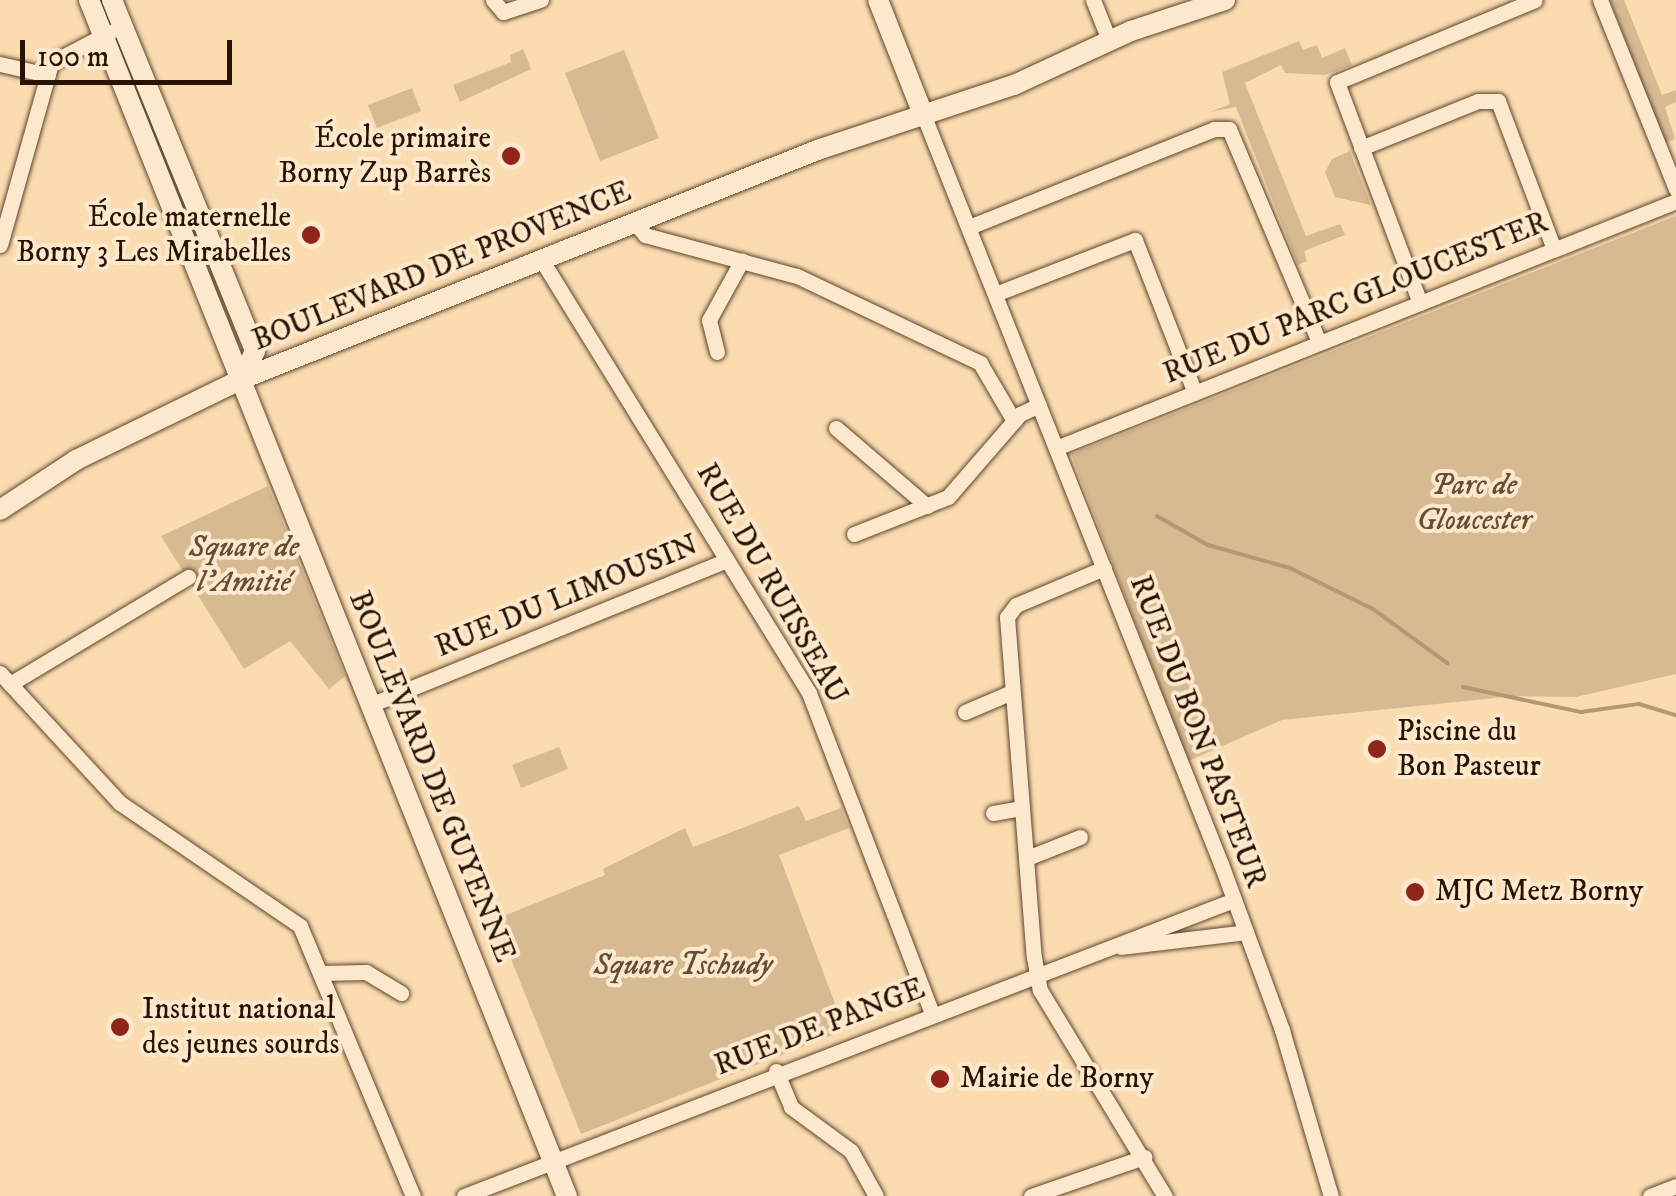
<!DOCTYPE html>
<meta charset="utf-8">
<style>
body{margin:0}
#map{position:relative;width:1676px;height:1196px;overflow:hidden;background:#fbdcb0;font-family:"IM FELL DW Pica",serif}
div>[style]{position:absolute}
.green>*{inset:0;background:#d7ba92}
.stream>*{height:4px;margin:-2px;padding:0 2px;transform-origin:2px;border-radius:2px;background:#b49774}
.roads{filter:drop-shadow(0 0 2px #5e442c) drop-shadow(0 0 2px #5e442c)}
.street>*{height:15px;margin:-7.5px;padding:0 7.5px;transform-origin:7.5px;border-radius:7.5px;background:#fce8cc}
.secondary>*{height:20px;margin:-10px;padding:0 10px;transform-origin:10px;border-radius:10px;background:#fce8cc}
.dots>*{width:28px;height:28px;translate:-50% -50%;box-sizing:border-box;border:5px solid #fce8cc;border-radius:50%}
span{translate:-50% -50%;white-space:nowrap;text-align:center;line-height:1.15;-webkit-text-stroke:8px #fce8cc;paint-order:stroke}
.poi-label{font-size:30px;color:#2a1200}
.right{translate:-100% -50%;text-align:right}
.left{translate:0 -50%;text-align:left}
.street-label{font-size:30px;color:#2a1200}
.park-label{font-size:30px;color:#674d33;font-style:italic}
.scale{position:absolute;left:20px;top:40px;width:212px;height:45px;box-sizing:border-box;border:5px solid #2a1200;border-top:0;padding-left:12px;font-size:30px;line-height:35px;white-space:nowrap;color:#2a1200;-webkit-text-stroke:8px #fce8cc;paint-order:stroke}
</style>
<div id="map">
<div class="green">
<div style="clip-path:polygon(1610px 0,1624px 0,1662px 95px,1676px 90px,1676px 102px,1665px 107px,1675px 139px,1665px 143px)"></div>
<div style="clip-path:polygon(1299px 41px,1303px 50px,1317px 45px,1322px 58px,1345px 48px,1352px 65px,1325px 75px,1285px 73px,1281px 65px,1245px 83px,1306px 236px,1340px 224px,1345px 235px,1304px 251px,1307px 261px,1298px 265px,1236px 107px,1210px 112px,1230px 104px,1222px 72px)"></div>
<div style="clip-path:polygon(523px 49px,531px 69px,460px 102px,453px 85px,511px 62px,510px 55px)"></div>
<div style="clip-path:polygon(624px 50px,659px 138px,600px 161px,565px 73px)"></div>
<div style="clip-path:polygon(412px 88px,421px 111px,377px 128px,368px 105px)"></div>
<div style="clip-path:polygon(1350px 151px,1350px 152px,1371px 205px,1335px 197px,1325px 172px,1332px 159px)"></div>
<div style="clip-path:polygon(1676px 216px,1676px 674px,1576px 697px,1514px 696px,1282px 720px,1188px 761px,1071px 454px)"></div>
<div style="clip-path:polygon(268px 486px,345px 676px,329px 689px,290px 641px,244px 669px,161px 536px)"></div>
<div style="clip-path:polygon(559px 747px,568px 769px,521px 788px,512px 765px)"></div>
<div style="clip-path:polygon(799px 806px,806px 821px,841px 808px,849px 828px,779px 855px,845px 1030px,581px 1134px,491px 909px,501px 917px,605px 875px,603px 869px,685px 828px,693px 847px)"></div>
</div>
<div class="stream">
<div style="left:1157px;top:516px;width:59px;rotate:29.6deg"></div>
<div style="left:1208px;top:545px;width:85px;rotate:15.7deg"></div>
<div style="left:1290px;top:568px;width:93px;rotate:26.3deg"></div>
<div style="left:1373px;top:609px;width:92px;rotate:36.1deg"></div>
<div style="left:1463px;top:687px;width:121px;rotate:12deg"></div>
<div style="left:1581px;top:712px;width:59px;rotate:-7.9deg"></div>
<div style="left:1639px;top:704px;width:39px;rotate:17deg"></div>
</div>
<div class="roads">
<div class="street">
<div style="left:493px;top:0;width:16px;rotate:50deg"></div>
<div style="left:503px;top:12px;width:40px;rotate:-18deg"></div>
<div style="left:1093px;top:0;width:43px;rotate:68.2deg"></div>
<div style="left:1600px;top:0;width:204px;rotate:68.1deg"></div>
<div style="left:0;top:64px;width:49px;rotate:12.9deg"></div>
<div style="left:923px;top:114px;width:807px;rotate:68.33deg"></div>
<div style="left:1221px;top:864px;width:177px;rotate:69.8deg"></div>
<div style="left:1282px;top:1030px;width:173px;rotate:73.6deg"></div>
<div style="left:1361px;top:148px;width:126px;rotate:-21.9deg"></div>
<div style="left:1478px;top:101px;width:20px"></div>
<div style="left:1498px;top:101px;width:158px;rotate:69.3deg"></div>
<div style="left:635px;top:223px;width:16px;rotate:50deg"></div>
<div style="left:645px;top:235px;width:157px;rotate:15.1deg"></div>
<div style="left:797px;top:276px;width:203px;rotate:25.4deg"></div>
<div style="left:980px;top:363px;width:67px;rotate:59.6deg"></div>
<div style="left:969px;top:227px;width:264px;rotate:-21.8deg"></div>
<div style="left:1214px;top:129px;width:15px"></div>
<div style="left:1229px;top:129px;width:231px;rotate:67.1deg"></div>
<div style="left:0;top:245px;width:189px;rotate:-74.3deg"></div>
<div style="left:51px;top:63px;width:67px;rotate:-27.7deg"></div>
<div style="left:541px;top:259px;width:510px;rotate:58.3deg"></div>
<div style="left:809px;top:693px;width:344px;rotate:69deg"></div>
<div style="left:995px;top:294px;width:150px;rotate:-21.1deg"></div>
<div style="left:1135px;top:240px;width:164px;rotate:68.6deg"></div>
<div style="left:1420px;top:303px;width:236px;rotate:-110.6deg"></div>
<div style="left:1337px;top:82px;width:214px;rotate:-22.5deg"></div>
<div style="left:717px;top:352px;width:33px;rotate:-104deg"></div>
<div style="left:709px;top:320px;width:68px;rotate:-61.2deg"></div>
<div style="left:836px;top:428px;width:120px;rotate:40.6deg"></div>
<div style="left:1056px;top:448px;width:667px;rotate:-21.72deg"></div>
<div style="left:854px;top:534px;width:101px;rotate:-21.5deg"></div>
<div style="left:948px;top:497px;width:110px;rotate:-49.1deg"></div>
<div style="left:1020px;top:414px;width:21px;rotate:-25deg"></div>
<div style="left:1104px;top:568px;width:95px;rotate:157.2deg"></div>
<div style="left:1016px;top:605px;width:15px;rotate:127deg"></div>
<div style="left:1007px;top:617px;width:341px;rotate:85.5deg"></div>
<div style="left:1034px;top:957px;width:34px;rotate:80deg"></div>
<div style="left:1040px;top:990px;width:241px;rotate:58.8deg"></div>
<div style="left:0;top:673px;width:177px;rotate:47.3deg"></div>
<div style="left:120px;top:803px;width:218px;rotate:34.3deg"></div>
<div style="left:300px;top:926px;width:293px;rotate:67.3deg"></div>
<div style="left:10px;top:684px;width:208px;rotate:-31deg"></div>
<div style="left:370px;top:705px;width:385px;rotate:-22.1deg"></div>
<div style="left:965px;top:712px;width:51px;rotate:-23.1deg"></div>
<div style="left:993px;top:813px;width:28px;rotate:-10deg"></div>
<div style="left:1027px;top:858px;width:57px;rotate:-21.6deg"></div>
<div style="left:1121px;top:947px;width:126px;rotate:-6.8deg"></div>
<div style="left:322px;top:973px;width:44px;rotate:-1.3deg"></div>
<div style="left:366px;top:972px;width:41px;rotate:31deg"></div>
<div style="left:776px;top:1071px;width:39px;rotate:67deg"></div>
<div style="left:791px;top:1107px;width:74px;rotate:36.3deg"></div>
<div style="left:851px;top:1151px;width:51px;rotate:60.9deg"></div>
<div style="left:464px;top:1196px;width:825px;rotate:-21.03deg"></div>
<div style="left:1031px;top:1196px;width:120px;rotate:-19deg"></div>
<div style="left:1650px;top:1196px;width:28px;rotate:-21deg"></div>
</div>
<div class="secondary">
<div style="left:89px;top:0;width:1288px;rotate:68.22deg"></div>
<div style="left:112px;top:0;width:379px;rotate:67.8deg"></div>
<div style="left:255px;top:351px;width:31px;rotate:115deg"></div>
<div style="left:878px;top:0;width:123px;rotate:68.5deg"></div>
<div style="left:0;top:510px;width:91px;rotate:-33.3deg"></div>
<div style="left:76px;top:460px;width:185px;rotate:-26deg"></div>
<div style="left:242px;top:379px;width:622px;rotate:-21.7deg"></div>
<div style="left:820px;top:149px;width:204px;rotate:-18.3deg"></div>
<div style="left:1014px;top:85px;width:129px;rotate:-24.8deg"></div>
<div style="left:1131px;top:31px;width:99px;rotate:-18.3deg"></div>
</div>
</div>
<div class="dots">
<div style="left:511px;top:156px;background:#8f2418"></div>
<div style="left:311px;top:235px;background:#8f2418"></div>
<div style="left:1377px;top:749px;background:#8f2418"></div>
<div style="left:1415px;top:892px;background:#8f2418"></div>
<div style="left:120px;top:1027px;background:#8f2418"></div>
<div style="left:940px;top:1079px;background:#8f2418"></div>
</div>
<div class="poi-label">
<span class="right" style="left:491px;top:156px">École primaire<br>Borny Zup Barrès</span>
<span class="right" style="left:291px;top:235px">École maternelle<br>Borny 3 Les Mirabelles</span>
<span class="left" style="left:1397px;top:749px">Piscine du<br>Bon Pasteur</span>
<span class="left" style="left:1435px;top:892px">MJC Metz Borny</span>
<span class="left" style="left:142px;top:1027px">Institut national<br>des jeunes sourds</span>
<span class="left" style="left:960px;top:1079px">Mairie de Borny</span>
</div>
<div class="street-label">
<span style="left:442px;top:267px;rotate:-22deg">BOULEVARD DE PROVENCE</span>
<span style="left:1356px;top:299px;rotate:-22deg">RUE DU PARC GLOUCESTER</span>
<span style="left:771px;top:584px;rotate:60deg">RUE DU RUISSEAU</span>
<span style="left:567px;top:597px;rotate:-22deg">RUE DU LIMOUSIN</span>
<span style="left:1197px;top:732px;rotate:69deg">RUE DU BON PASTEUR</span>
<span style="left:431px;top:777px;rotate:68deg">BOULEVARD DE GUYENNE</span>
<span style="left:820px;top:1028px;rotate:-21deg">RUE DE PANGE</span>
</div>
<div class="park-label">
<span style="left:1474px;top:503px">Parc de<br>Gloucester</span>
<span style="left:244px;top:565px">Square de<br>l'Amitié</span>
<span style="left:683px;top:966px">Square Tschudy</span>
</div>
<div class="scale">100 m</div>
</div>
